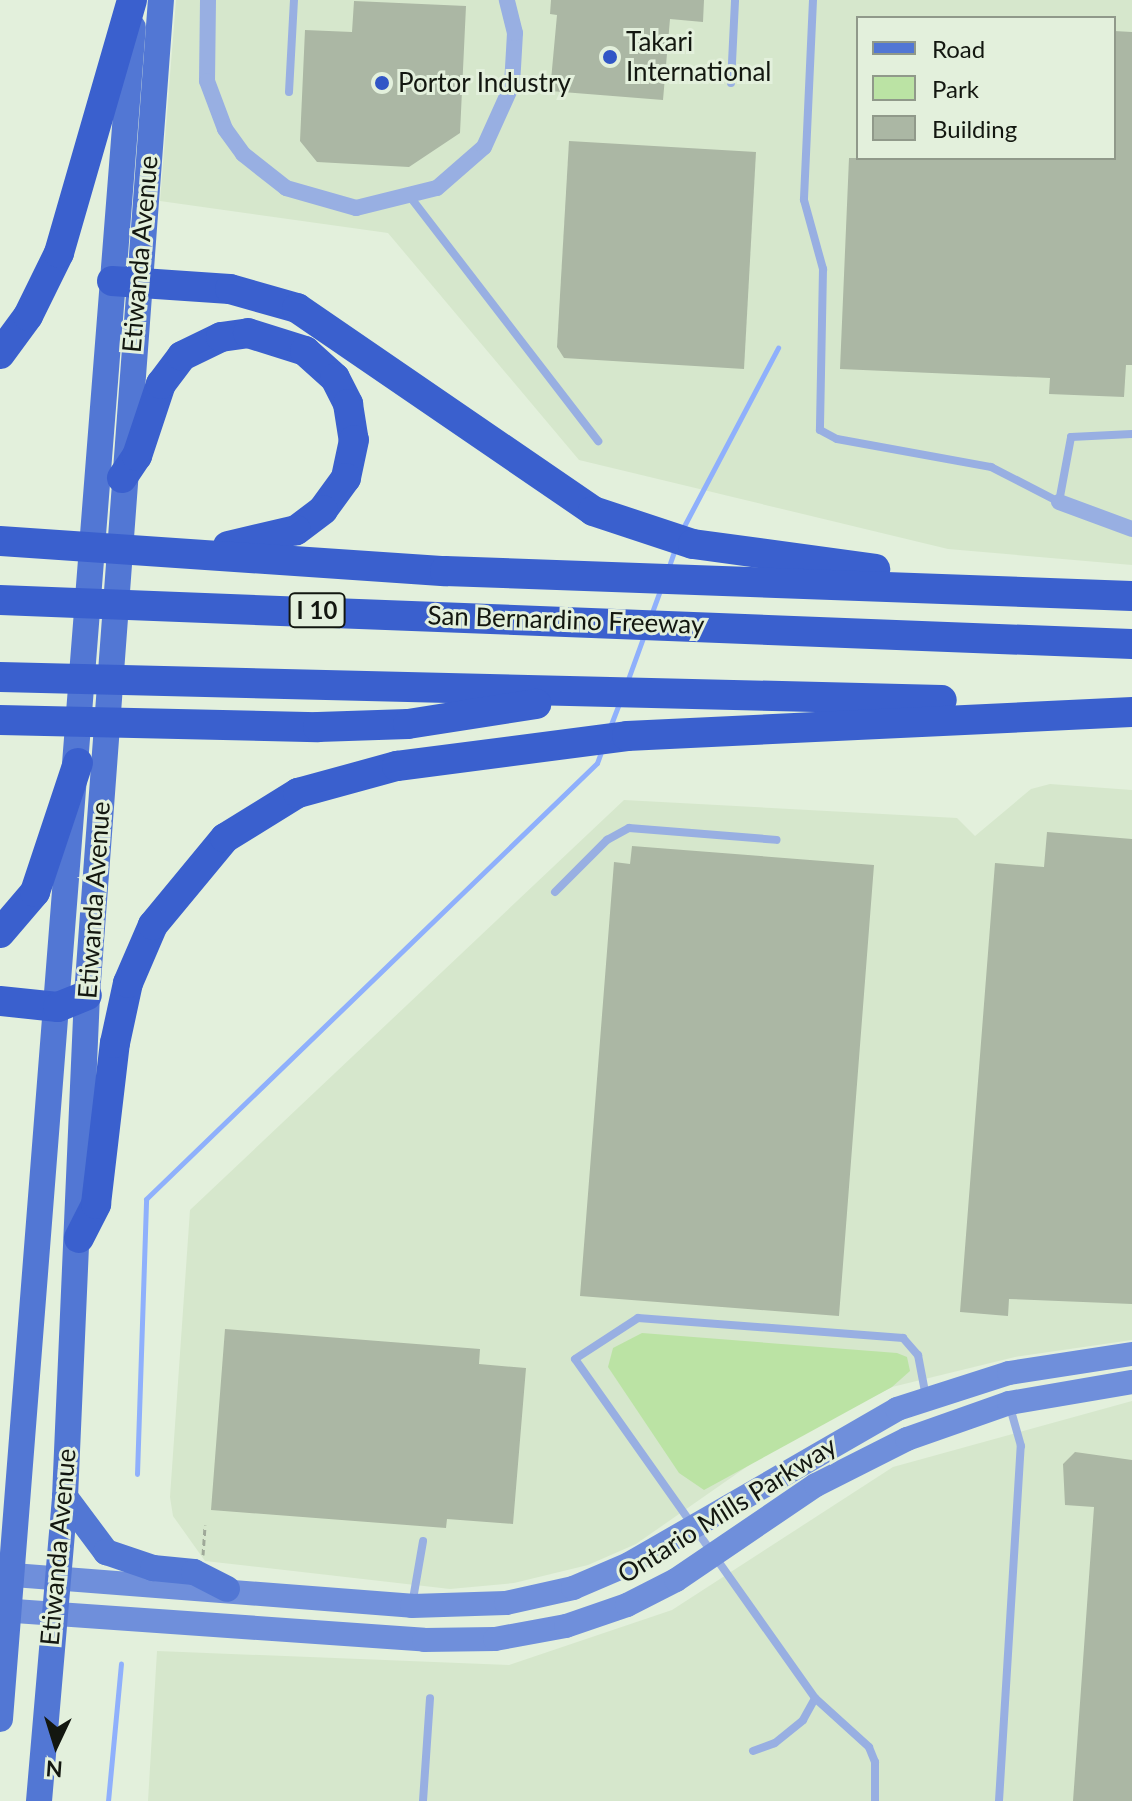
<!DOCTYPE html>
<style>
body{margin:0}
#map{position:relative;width:1132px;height:1801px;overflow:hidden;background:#e3f0dc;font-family:Lato,sans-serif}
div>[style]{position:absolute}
.built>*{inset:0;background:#d6e7cc}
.green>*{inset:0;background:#bbe3a4}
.stream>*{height:5px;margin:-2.5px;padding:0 2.5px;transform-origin:2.5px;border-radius:2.5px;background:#8fb0fc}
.building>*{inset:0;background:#abb7a4}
.path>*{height:3px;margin-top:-1.5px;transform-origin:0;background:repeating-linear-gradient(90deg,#9fa999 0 6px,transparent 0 10px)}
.lane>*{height:8px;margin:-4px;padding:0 4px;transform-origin:4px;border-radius:4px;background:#98afe2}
.street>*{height:16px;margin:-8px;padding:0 8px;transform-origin:8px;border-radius:8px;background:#98afe2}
.secondary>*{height:24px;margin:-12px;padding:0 12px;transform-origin:12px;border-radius:12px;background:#6f8fdb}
.primary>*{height:26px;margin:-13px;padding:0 13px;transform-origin:13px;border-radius:13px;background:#5277d4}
.highway>*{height:30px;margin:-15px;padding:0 15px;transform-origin:15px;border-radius:15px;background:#3a60ce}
.dots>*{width:22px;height:22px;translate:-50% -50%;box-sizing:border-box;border:4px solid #e3f0dc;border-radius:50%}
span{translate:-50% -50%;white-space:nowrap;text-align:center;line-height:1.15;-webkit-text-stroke:6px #e3f0dc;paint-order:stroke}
.shield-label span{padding:2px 6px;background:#e3f0dc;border:2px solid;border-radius:6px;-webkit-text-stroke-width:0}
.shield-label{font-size:24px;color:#131710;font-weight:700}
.poi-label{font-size:26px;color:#131710}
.left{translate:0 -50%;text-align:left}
.street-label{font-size:26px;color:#131710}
.legend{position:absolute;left:856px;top:16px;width:260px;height:144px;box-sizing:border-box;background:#e3f0dc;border:2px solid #90998a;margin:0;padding:10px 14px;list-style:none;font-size:24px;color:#131710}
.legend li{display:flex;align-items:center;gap:16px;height:40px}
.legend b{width:40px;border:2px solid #90998a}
.north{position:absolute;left:16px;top:1705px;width:80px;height:80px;-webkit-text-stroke:6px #e3f0dc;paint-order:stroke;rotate:184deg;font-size:22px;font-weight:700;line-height:32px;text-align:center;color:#131710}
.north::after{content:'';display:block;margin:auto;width:28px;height:36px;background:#131710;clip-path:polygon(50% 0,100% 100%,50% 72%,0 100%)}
</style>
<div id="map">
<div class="built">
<div style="clip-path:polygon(evenodd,176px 0,1132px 0,1132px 565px,948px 549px,579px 460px,388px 233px,160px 201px,176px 0,858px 18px,1114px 18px,1114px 158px,858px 158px,858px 18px)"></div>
<div style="clip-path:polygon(1050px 784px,1132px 790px,1132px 1340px,1015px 1357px,892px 1387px,771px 1450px,636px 1544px,588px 1565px,514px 1583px,450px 1589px,205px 1561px,173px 1516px,170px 1497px,190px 1210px,624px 800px,957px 818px,975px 836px,1031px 789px)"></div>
<div style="clip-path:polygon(1132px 1401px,1132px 1801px,148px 1801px,157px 1651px,509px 1665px,672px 1610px,893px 1467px)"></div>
</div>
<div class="green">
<div style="clip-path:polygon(642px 1333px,897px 1353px,907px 1357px,910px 1371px,892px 1387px,704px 1490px,679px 1473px,608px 1367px,613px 1348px)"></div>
</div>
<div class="stream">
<div style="left:683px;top:528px;width:204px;rotate:-62.2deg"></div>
<div style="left:668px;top:569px;width:21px;rotate:-71deg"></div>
<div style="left:651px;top:615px;width:27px;rotate:-70deg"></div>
<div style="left:627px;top:682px;width:50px;rotate:-70.1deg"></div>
<div style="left:610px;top:727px;width:26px;rotate:-69deg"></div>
<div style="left:137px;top:1474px;width:275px;rotate:-88.1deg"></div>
<div style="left:146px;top:1199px;width:627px;rotate:-44.03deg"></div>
<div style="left:597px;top:763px;width:12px;rotate:-70deg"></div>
<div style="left:108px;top:1801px;width:138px;rotate:-84.6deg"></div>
</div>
<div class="building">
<div style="clip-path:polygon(551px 0,704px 0,703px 22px,670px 19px,663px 100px,550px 91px,557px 15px,550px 14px)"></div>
<div style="clip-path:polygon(354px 1px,466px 6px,460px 133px,409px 167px,317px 162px,300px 141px,305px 30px,352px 32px)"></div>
<div style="clip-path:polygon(1114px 31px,1132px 32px,1132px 365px,1126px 365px,1124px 397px,1049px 394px,1050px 378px,840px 369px,849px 158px,1114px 158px)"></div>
<div style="clip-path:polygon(569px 141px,756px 152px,744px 369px,564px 358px,557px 347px)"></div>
<div style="clip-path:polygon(1047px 832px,1132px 839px,1132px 1304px,1009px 1299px,1008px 1316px,960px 1312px,995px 863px,1044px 867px)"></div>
<div style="clip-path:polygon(632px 846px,874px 865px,839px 1316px,580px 1296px,614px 862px,630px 864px)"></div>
<div style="clip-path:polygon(225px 1329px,480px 1349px,479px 1364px,526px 1368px,513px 1524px,447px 1519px,446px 1528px,211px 1510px)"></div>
<div style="clip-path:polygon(1075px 1452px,1132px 1460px,1132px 1801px,1073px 1801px,1094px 1507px,1065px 1505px,1063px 1464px)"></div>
</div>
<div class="path">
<div style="left:203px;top:1555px;width:30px;rotate:-86deg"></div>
</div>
<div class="lane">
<div style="left:813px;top:0;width:200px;rotate:92.6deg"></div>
<div style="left:804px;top:200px;width:72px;rotate:74.6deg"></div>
<div style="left:823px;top:269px;width:161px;rotate:91.1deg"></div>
<div style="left:820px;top:430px;width:19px;rotate:28deg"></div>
<div style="left:837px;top:439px;width:157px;rotate:10.3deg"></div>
<div style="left:991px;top:467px;width:76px;rotate:27.2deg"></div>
<div style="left:1059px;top:502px;width:66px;rotate:-79.5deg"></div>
<div style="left:1071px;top:437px;width:61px;rotate:-2.8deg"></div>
<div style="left:731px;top:83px;width:83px;rotate:-87.2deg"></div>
<div style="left:289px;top:92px;width:92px;rotate:-86.9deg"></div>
<div style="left:411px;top:198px;width:307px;rotate:52.4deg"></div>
<div style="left:555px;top:892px;width:74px;rotate:-45deg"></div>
<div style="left:607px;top:840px;width:25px;rotate:-29deg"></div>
<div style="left:629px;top:828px;width:148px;rotate:4.6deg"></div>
<div style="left:412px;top:1605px;width:65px;rotate:-80.2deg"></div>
<div style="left:753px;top:1751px;width:23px;rotate:-20deg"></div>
<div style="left:775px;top:1743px;width:36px;rotate:-39deg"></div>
<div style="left:803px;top:1720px;width:25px;rotate:-61deg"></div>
<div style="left:423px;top:1801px;width:103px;rotate:-86.1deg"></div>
<div style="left:875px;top:1801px;width:39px;rotate:-90deg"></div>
<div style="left:875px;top:1762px;width:16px;rotate:-112deg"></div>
<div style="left:869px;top:1747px;width:73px;rotate:-137.8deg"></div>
<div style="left:815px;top:1698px;width:415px;rotate:-125.3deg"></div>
<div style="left:575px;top:1359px;width:75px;rotate:-33.1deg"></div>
<div style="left:638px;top:1318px;width:266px;rotate:4.3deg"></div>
<div style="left:903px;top:1338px;width:23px;rotate:49deg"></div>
<div style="left:918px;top:1355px;width:43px;rotate:79.2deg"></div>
<div style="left:999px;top:1801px;width:356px;rotate:-86.5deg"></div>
<div style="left:1021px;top:1446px;width:44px;rotate:-105.9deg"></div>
</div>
<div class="street">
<div style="left:208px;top:0;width:81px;rotate:90.7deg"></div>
<div style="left:207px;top:81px;width:51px;rotate:69.4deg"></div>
<div style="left:225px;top:129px;width:31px;rotate:54deg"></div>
<div style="left:243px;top:154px;width:55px;rotate:38.3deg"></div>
<div style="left:286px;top:188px;width:73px;rotate:15.9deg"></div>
<div style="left:356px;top:208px;width:83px;rotate:-13.9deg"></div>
<div style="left:437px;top:188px;width:62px;rotate:-41.1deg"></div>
<div style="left:484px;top:147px;width:68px;rotate:-65.7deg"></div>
<div style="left:512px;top:85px;width:52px;rotate:-86.7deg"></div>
<div style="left:515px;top:33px;width:34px;rotate:-104deg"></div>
<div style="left:1059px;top:502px;width:78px;rotate:20.3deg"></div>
</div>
<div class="secondary">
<div style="left:0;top:1574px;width:413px;rotate:4.4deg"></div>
<div style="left:412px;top:1606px;width:94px;rotate:-1.8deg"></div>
<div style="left:506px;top:1603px;width:69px;rotate:-12.6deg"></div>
<div style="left:573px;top:1588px;width:61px;rotate:-23.2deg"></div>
<div style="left:629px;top:1564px;width:310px;rotate:-30deg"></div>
<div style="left:897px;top:1409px;width:118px;rotate:-17.8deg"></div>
<div style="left:1009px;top:1373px;width:124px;rotate:-8.8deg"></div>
<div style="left:0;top:1610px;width:425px;rotate:4deg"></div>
<div style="left:424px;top:1640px;width:71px;rotate:-0.8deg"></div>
<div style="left:495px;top:1639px;width:72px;rotate:-10.4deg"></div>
<div style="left:566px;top:1626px;width:65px;rotate:-19deg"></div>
<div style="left:627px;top:1605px;width:55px;rotate:-27deg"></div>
<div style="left:676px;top:1580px;width:169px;rotate:-34.2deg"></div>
<div style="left:816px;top:1485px;width:102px;rotate:-26.8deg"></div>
<div style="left:907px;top:1439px;width:108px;rotate:-19.4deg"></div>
<div style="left:1009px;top:1403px;width:125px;rotate:-9.7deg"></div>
</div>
<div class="primary">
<div style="left:65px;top:1497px;width:69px;rotate:53.3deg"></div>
<div style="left:106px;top:1552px;width:50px;rotate:18.8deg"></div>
<div style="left:153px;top:1568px;width:41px;rotate:5.6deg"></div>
<div style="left:194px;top:1572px;width:37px;rotate:27deg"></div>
<div style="left:0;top:1719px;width:1697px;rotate:-85.51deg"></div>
<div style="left:39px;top:1801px;width:305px;rotate:-85.1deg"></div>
<div style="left:65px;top:1497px;width:502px;rotate:-87.49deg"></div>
<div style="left:87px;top:995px;width:998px;rotate:-85.75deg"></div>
</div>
<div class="highway">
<div style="left:112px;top:281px;width:118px;rotate:3.9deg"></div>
<div style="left:230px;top:289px;width:70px;rotate:15.8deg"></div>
<div style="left:297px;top:308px;width:359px;rotate:34.4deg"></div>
<div style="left:593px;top:511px;width:105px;rotate:18.3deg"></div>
<div style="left:693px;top:544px;width:184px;rotate:7.8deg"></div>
<div style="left:0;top:354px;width:47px;rotate:-53.6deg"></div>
<div style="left:28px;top:316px;width:70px;rotate:-63.8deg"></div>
<div style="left:59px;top:253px;width:263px;rotate:-73.9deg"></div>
<div style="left:122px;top:478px;width:27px;rotate:-56deg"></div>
<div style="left:137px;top:456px;width:76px;rotate:-71.6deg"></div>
<div style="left:161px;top:384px;width:35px;rotate:-53deg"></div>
<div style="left:182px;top:356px;width:43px;rotate:-26deg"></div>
<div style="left:221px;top:337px;width:27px;rotate:-8deg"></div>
<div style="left:248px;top:333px;width:60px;rotate:17.5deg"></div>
<div style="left:305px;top:351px;width:40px;rotate:42deg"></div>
<div style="left:335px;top:378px;width:29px;rotate:63deg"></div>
<div style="left:348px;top:404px;width:36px;rotate:81deg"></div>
<div style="left:354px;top:440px;width:39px;rotate:102deg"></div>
<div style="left:346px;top:478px;width:39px;rotate:126deg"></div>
<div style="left:323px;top:510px;width:34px;rotate:143deg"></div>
<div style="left:296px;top:530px;width:70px;rotate:166.8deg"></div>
<div style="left:0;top:541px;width:446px;rotate:3.9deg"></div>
<div style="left:445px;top:571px;width:687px;rotate:2.08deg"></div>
<div style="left:0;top:600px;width:1133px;rotate:2.23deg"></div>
<div style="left:0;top:677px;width:942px;rotate:1.4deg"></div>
<div style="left:0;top:720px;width:318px;rotate:1.3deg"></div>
<div style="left:318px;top:727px;width:90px;rotate:-1.9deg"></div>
<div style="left:408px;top:724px;width:130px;rotate:-8.9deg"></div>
<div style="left:0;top:933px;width:54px;rotate:-49.5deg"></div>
<div style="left:35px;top:892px;width:136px;rotate:-71.6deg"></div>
<div style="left:0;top:1001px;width:58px;rotate:5.9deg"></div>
<div style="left:58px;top:1007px;width:31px;rotate:-22deg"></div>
<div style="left:79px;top:1238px;width:38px;rotate:-63deg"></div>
<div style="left:96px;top:1204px;width:162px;rotate:-83.3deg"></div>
<div style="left:115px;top:1043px;width:61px;rotate:-77.8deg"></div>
<div style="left:128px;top:983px;width:63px;rotate:-66.7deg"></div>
<div style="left:153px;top:925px;width:113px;rotate:-50.4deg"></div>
<div style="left:225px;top:838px;width:86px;rotate:-31.7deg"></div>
<div style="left:298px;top:793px;width:103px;rotate:-15.3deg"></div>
<div style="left:397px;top:766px;width:232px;rotate:-7.4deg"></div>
<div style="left:627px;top:736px;width:506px;rotate:-2.72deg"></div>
</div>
<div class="dots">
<div style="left:610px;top:57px;background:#3156c6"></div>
<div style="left:382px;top:83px;background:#3156c6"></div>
</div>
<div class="shield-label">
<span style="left:317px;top:610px">I 10</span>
</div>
<div class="poi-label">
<span class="left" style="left:626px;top:57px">Takari<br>International</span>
<span class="left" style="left:398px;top:83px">Portor Industry</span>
</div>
<div class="street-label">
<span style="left:140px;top:254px;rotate:-85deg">Etiwanda Avenue</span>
<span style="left:566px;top:620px;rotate:2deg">San Bernardino Freeway</span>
<span style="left:94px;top:900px;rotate:-86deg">Etiwanda Avenue</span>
<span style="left:727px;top:1510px;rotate:-32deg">Ontario Mills Parkway</span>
<span style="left:58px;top:1547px;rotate:-85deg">Etiwanda Avenue</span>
</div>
<ul class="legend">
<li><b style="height:10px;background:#5277d4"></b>Road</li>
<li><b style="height:22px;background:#bbe3a4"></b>Park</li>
<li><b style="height:22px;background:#abb7a4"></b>Building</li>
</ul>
<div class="north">N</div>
</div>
